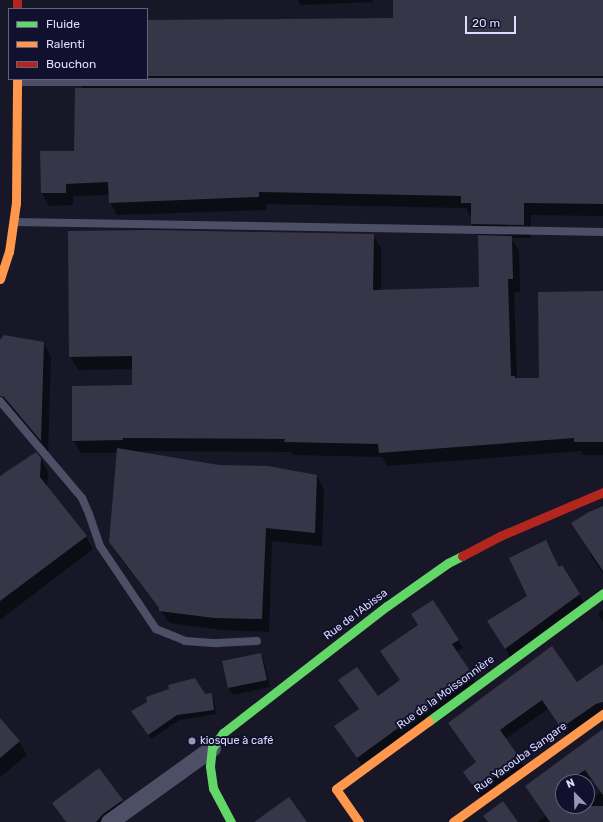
<!DOCTYPE html>
<meta charset="utf-8">
<style>
body{margin:0}
#map{position:relative;width:603px;height:822px;overflow:hidden;background:#171727;font-family:Rubik,sans-serif}
div>[style]{position:absolute}
.shadow>*{inset:0;background:#0007}
.building>*{inset:0;background:#363648}
.lane>*{height:8px;margin:-4px;padding:0 4px;transform-origin:4px;border-radius:4px;background:#4d4f67}
.street>*{height:17px;margin:-8.5px;padding:0 8.5px;transform-origin:8.5px;border-radius:8.5px;background:#4d4f67}
.fast>*{height:9px;margin:-4.5px;padding:0 4.5px;transform-origin:4.5px;border-radius:4.5px;background:#63d668}
.slow>*{height:9px;margin:-4.5px;padding:0 4.5px;transform-origin:4.5px;border-radius:4.5px;background:#ff974d}
.jam>*{height:9px;margin:-4.5px;padding:0 4.5px;transform-origin:4.5px;border-radius:4.5px;background:#b3261e}
.dots>*{width:11px;height:11px;translate:-50% -50%;box-sizing:border-box;border:2px solid #11112d;border-radius:50%}
span{translate:-50% -50%;white-space:nowrap;text-align:center;line-height:1.15;-webkit-text-stroke:4px #11112d;paint-order:stroke}
.street-label{font-size:11px;color:#dddeff}
.poi-label{font-size:11px;color:#dddeff}
.left{translate:0 -50%;text-align:left}
.legend{position:absolute;left:8px;top:8px;width:140px;height:72px;box-sizing:border-box;background:#11112d;border:1px solid #636381;margin:0;padding:5px 7px;list-style:none;font-size:12px;color:#dddeff}
.legend li{display:flex;align-items:center;gap:8px;height:20px}
.legend b{width:20px;border:1px solid #636381}
.north{position:absolute;left:555px;top:774px;width:40px;height:40px;box-sizing:border-box;background:#11112d;border:1px solid #636381;border-radius:50%;rotate:337deg;font-size:11px;font-weight:700;line-height:16px;text-align:center;color:#dddeff}
.north::after{content:'';display:block;margin:auto;width:14px;height:18px;background:#9898b3;clip-path:polygon(50% 0,100% 100%,50% 72%,0 100%)}
.scale{position:absolute;left:465px;top:16px;width:51px;height:18px;box-sizing:border-box;border:2px solid #dddeff;border-top:0;padding-left:5px;font-size:12px;line-height:14px;white-space:nowrap;color:#dddeff;-webkit-text-stroke:3px #11112d;paint-order:stroke}
</style>
<div id="map">
<div class="shadow">
<div style="clip-path:polygon(298px 0,373px 0,373px 2px,300px 5px)"></div>
<div style="clip-path:polygon(394px 0,603px 0,603px 216px,531px 215px,531px 238px,511px 238px,519px 250px,520px 292px,514px 292px,517px 379px,540px 379px,603px 292px,603px 455px,583px 455px,581px 451px,387px 466px,382px 457px,293px 455px,291px 452px,137px 451px,219px 466px,317px 476px,324px 489px,322px 546px,272px 541px,269px 632px,222px 630px,170px 623px,118px 555px,110px 542px,118px 453px,81px 453px,73px 440px,133px 386px,133px 369px,78px 370px,70px 356px,373px 235px,381px 248px,381px 291px,480px 288px,478px 235px,472px 224px,472px 216px,470px 216px,466px 208px,266px 204px,266px 210px,117px 215px,110px 202px,110px 195px,73px 196px,73px 205px,49px 206px,42px 193px,75px 152px,82px 88px,77px 79px,147px 79px,147px 21px,394px 19px)"></div>
<div style="clip-path:polygon(0 342px,44px 343px,51px 357px,48px 453px,0 399px)"></div>
<div style="clip-path:polygon(40px 458px,48px 472px,47px 487px,86px 537px,93px 549px,0 620px,0 477px)"></div>
<div style="clip-path:polygon(603px 507px,603px 574px,590px 554px)"></div>
<div style="clip-path:polygon(551px 550px,560px 568px,561px 567px,585px 604px,511px 658px,494px 631px,529px 596px)"></div>
<div style="clip-path:polygon(433px 602px,463px 648px,456px 652px,475px 682px,362px 765px,340px 734px,359px 710px,339px 681px,377px 697px,401px 681px,381px 651px,419px 625px)"></div>
<div style="clip-path:polygon(603px 610px,603px 622px,598px 613px)"></div>
<div style="clip-path:polygon(261px 654px,264px 661px,270px 687px,233px 695px,229px 688px,224px 661px)"></div>
<div style="clip-path:polygon(603px 665px,603px 712px,567px 737px,548px 709px,505px 739px,525px 768px,482px 799px,464px 772px,477px 763px,449px 723px,577px 683px)"></div>
<div style="clip-path:polygon(212px 694px,214px 699px,216px 714px,180px 720px,151px 739px,135px 716px)"></div>
<div style="clip-path:polygon(0 719px,19px 741px,27px 755px,0 777px)"></div>
<div style="clip-path:polygon(evenodd,603px 731px,603px 822px,537px 822px,546px 816px,526px 786px,603px 731px,591px 778px,601px 792px,587px 801px,587px 806px,563px 806px,563px 782px,586px 782px,591px 778px)"></div>
<div style="clip-path:polygon(122px 801px,126px 807px,106px 822px,66px 822px,57px 810px)"></div>
</div>
<div class="building">
<div style="clip-path:polygon(393px 0,603px 0,603px 76px,147px 76px,147px 20px,393px 18px)"></div>
<div style="clip-path:polygon(75px 88px,603px 88px,603px 204px,524px 203px,524px 225px,471px 224px,471px 203px,461px 203px,461px 196px,259px 192px,259px 197px,109px 203px,108px 182px,66px 184px,66px 193px,41px 193px,40px 151px,74px 151px)"></div>
<div style="clip-path:polygon(150px 230px,374px 234px,373px 290px,479px 287px,478px 235px,512px 236px,513px 279px,508px 279px,511px 376px,515px 376px,515px 378px,539px 378px,538px 292px,603px 291px,603px 442px,574px 442px,574px 438px,379px 453px,378px 444px,284px 442px,285px 439px,123px 438px,123px 440px,72px 441px,72px 386px,132px 385px,132px 356px,69px 357px,68px 231px)"></div>
<div style="clip-path:polygon(4px 335px,44px 342px,41px 441px,4px 397px,0 396px,0 340px)"></div>
<div style="clip-path:polygon(117px 448px,219px 465px,268px 466px,317px 475px,315px 533px,266px 528px,262px 619px,214px 618px,159px 611px,159px 608px,109px 542px)"></div>
<div style="clip-path:polygon(36px 452px,41px 458px,40px 477px,87px 536px,0 601px,0 476px)"></div>
<div style="clip-path:polygon(603px 506px,603px 571px,571px 523px,589px 512px)"></div>
<div style="clip-path:polygon(546px 540px,559px 567px,562px 565px,580px 594px,505px 649px,487px 621px,527px 596px,509px 558px)"></div>
<div style="clip-path:polygon(433px 600px,459px 640px,452px 644px,472px 674px,357px 758px,334px 726px,359px 709px,338px 680px,357px 667px,378px 696px,400px 680px,380px 651px,418px 625px,411px 614px)"></div>
<div style="clip-path:polygon(552px 646px,577px 682px,603px 664px,603px 702px,596px 704px,561px 728px,542px 700px,500px 730px,520px 758px,476px 790px,463px 772px,476px 762px,448px 723px)"></div>
<div style="clip-path:polygon(261px 653px,267px 680px,228px 688px,222px 661px)"></div>
<div style="clip-path:polygon(195px 678px,205px 694px,212px 693px,214px 710px,177px 715px,148px 735px,131px 711px,147px 702px,146px 697px,169px 689px,168px 685px)"></div>
<div style="clip-path:polygon(0 718px,20px 741px,0 758px)"></div>
<div style="clip-path:polygon(603px 729px,603px 795px,585px 770px,567px 782px,563px 782px,563px 806px,603px 806px,603px 822px,550px 822px,525px 786px)"></div>
<div style="clip-path:polygon(99px 768px,123px 800px,103px 814px,96px 822px,66px 822px,52px 803px)"></div>
<div style="clip-path:polygon(289px 797px,307px 822px,254px 822px)"></div>
<div style="clip-path:polygon(503px 801px,518px 822px,488px 822px,483px 816px)"></div>
</div>
<div class="lane">
<div style="left:18px;top:82px;width:585px"></div>
<div style="left:14px;top:222px;width:589px;rotate:0.97deg"></div>
<div style="left:0;top:401px;width:127px;rotate:49.8deg"></div>
<div style="left:82px;top:498px;width:17px;rotate:66deg"></div>
<div style="left:89px;top:514px;width:34px;rotate:71deg"></div>
<div style="left:100px;top:546px;width:100px;rotate:56deg"></div>
<div style="left:156px;top:629px;width:31px;rotate:22deg"></div>
<div style="left:185px;top:641px;width:32px;rotate:4deg"></div>
<div style="left:217px;top:643px;width:40px;rotate:-2.9deg"></div>
</div>
<div class="street">
<div style="left:109px;top:822px;width:127px;rotate:-35.7deg"></div>
</div>
<div class="fast">
<div style="left:429px;top:721px;width:216px;rotate:-36.3deg"></div>
<div style="left:231px;top:822px;width:38px;rotate:-118deg"></div>
<div style="left:213px;top:788px;width:22px;rotate:-98deg"></div>
<div style="left:210px;top:766px;width:18px;rotate:-84deg"></div>
<div style="left:212px;top:748px;width:19px;rotate:-54deg"></div>
<div style="left:223px;top:733px;width:207px;rotate:-37.8deg"></div>
<div style="left:387px;top:606px;width:75px;rotate:-35.2deg"></div>
<div style="left:448px;top:563px;width:16px;rotate:-27deg"></div>
</div>
<div class="slow">
<div style="left:0;top:279px;width:28px;rotate:-72deg"></div>
<div style="left:9px;top:252px;width:49px;rotate:-81.9deg"></div>
<div style="left:16px;top:203px;width:124px;rotate:-89.5deg"></div>
<div style="left:359px;top:822px;width:40px;rotate:-124.9deg"></div>
<div style="left:336px;top:789px;width:115px;rotate:-36.2deg"></div>
<div style="left:453px;top:822px;width:185px;rotate:-35.8deg"></div>
</div>
<div class="jam">
<div style="left:17px;top:0;width:9px;rotate:90deg"></div>
<div style="left:462px;top:556px;width:43px;rotate:-27.8deg"></div>
<div style="left:500px;top:536px;width:112px;rotate:-23.1deg"></div>
</div>
<div class="dots">
<div style="left:192px;top:741px;background:#9898b3"></div>
</div>
<div class="street-label">
<span style="left:356px;top:615px;rotate:-37deg">Rue de l'Abissa</span>
<span style="left:446px;top:693px;rotate:-36deg">Rue de la Moissonnière</span>
<span style="left:521px;top:758px;rotate:-36deg">Rue Yacouba Sangare</span>
</div>
<div class="poi-label">
<span class="left" style="left:200px;top:741px">kiosque à café</span>
</div>
<ul class="legend">
<li><b style="height:5px;background:#63d668"></b>Fluide</li>
<li><b style="height:5px;background:#ff974d"></b>Ralenti</li>
<li><b style="height:5px;background:#b3261e"></b>Bouchon</li>
</ul>
<div class="north">N</div>
<div class="scale">20 m</div>
</div>
